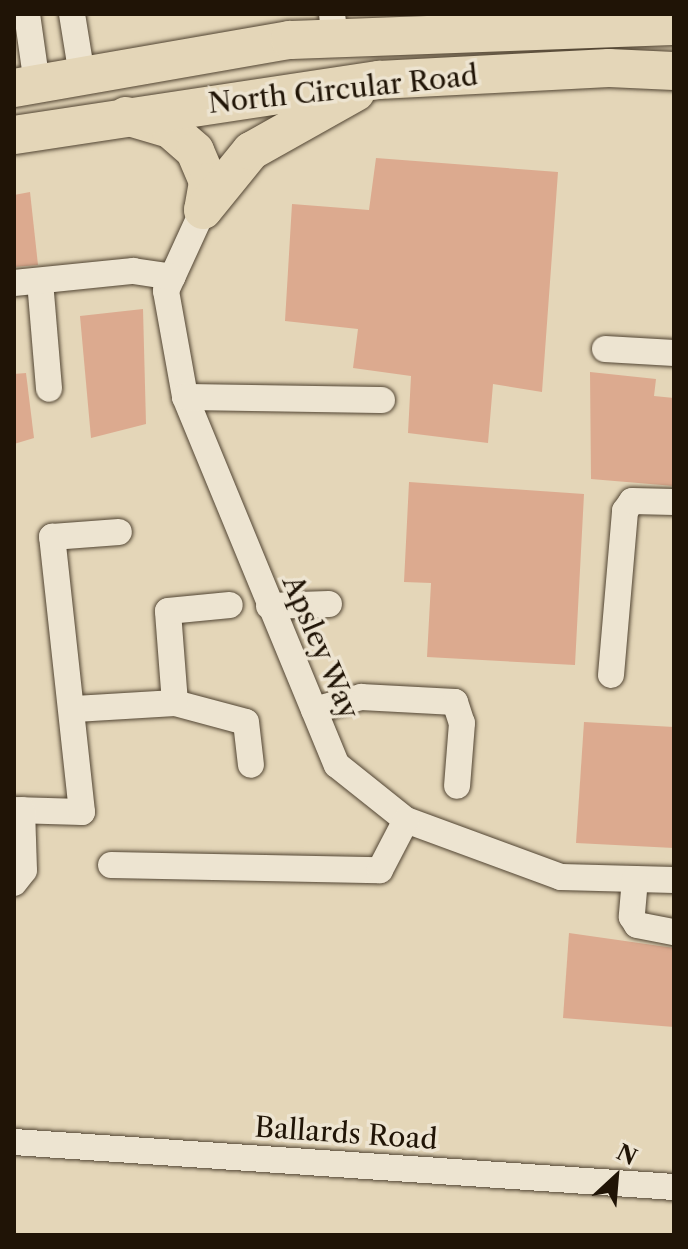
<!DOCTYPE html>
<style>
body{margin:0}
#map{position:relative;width:688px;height:1249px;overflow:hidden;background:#e4d6b8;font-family:"Libre Caslon Text",serif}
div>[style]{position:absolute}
.building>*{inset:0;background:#dcaa8f}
.roads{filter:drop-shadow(0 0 2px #514432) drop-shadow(0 0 2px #514432)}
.minor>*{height:26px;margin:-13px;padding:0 13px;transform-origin:13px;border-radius:13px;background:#ede4d1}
.highway>*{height:38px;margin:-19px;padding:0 19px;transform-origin:19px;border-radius:19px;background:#e4d6b8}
span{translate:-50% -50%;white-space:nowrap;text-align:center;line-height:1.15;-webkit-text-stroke:7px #ede4d1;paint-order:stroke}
.street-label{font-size:28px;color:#201406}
.frame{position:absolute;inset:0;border:16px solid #201406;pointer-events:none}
.north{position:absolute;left:576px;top:1137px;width:80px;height:80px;-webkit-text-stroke:6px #ede4d1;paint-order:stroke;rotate:26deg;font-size:22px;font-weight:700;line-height:32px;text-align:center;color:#201406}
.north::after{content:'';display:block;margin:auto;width:28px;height:36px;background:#201406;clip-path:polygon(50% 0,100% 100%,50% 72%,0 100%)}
</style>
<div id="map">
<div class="building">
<div style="clip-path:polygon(376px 158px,558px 172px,542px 392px,493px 384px,488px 443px,408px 433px,411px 376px,353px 368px,358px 329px,285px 321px,292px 204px,369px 210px)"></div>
<div style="clip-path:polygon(30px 192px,38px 265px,14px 267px,14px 195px)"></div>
<div style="clip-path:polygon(143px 309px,146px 424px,91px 438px,80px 316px)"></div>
<div style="clip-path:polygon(590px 372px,656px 379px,654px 396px,674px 398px,674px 486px,591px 479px)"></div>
<div style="clip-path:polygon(26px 373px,34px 438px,14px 444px,14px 374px)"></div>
<div style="clip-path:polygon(409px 482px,584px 494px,575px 665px,427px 657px,431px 583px,404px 582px)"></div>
<div style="clip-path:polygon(584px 722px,674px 727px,674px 848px,576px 843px)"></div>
<div style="clip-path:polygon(569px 933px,674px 948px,674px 1027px,563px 1018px)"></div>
</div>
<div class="roads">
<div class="minor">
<div style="left:27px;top:14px;width:71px;rotate:81.9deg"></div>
<div style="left:72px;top:14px;width:63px;rotate:80.8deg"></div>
<div style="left:332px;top:14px;width:24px;rotate:83deg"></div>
<div style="left:203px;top:210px;width:89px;rotate:114.6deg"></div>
<div style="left:166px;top:291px;width:108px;rotate:79.8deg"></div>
<div style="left:185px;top:397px;width:398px;rotate:67.6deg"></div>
<div style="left:337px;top:765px;width:88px;rotate:38.6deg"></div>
<div style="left:406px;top:820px;width:165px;rotate:20.2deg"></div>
<div style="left:561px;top:877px;width:113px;rotate:1.5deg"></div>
<div style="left:40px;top:281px;width:108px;rotate:85.2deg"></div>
<div style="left:14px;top:283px;width:120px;rotate:-5.8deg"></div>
<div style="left:133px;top:271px;width:40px;rotate:8.5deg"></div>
<div style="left:605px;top:349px;width:69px;rotate:3.3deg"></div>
<div style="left:185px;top:397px;width:197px;rotate:0.9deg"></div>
<div style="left:269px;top:606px;width:60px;rotate:-1.9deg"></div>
<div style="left:611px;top:675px;width:165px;rotate:-85.1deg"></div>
<div style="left:625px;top:511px;width:12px;rotate:-55deg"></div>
<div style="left:632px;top:501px;width:42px;rotate:1.4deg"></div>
<div style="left:175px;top:703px;width:73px;rotate:15deg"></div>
<div style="left:246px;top:722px;width:43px;rotate:83.4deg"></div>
<div style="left:75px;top:709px;width:100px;rotate:-3.4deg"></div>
<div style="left:175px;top:703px;width:92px;rotate:-94.4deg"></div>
<div style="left:168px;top:611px;width:62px;rotate:-5.5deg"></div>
<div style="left:314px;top:710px;width:49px;rotate:-15.5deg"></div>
<div style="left:361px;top:697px;width:94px;rotate:3deg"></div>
<div style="left:455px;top:702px;width:22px;rotate:72deg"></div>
<div style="left:462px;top:723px;width:63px;rotate:94.5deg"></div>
<div style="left:14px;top:810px;width:68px;rotate:1.7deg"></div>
<div style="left:82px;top:812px;width:277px;rotate:-96.2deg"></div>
<div style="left:52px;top:537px;width:67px;rotate:-4.3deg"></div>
<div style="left:111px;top:865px;width:269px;rotate:1.1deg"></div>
<div style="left:380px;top:870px;width:56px;rotate:-62.5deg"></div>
<div style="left:635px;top:879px;width:38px;rotate:95deg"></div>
<div style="left:632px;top:917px;width:9px;rotate:58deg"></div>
<div style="left:637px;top:925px;width:38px;rotate:11deg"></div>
<div style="left:14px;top:883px;width:16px;rotate:-52deg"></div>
<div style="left:24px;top:870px;width:60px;rotate:-91.9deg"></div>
<div style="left:14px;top:1142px;width:662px;rotate:3.9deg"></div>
</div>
<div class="highway">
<div style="left:14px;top:88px;width:280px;rotate:-9.9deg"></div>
<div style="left:290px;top:40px;width:384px;rotate:-2.1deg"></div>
<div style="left:126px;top:116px;width:46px;rotate:16.5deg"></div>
<div style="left:170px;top:129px;width:33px;rotate:41deg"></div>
<div style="left:195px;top:151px;width:34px;rotate:67deg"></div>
<div style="left:208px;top:182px;width:28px;rotate:100deg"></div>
<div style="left:14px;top:135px;width:369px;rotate:-8.6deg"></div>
<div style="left:379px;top:80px;width:230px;rotate:-3deg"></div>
<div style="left:609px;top:68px;width:65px;rotate:2.6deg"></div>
<div style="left:203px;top:210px;width:76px;rotate:-50.9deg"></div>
<div style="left:251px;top:151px;width:120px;rotate:-29.3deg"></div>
</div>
</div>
<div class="street-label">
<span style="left:343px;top:89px;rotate:-6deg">North Circular Road</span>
<span style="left:321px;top:647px;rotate:67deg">Apsley Way</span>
<span style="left:346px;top:1133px;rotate:4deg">Ballards Road</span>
</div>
<div class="frame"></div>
<div class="north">N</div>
</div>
